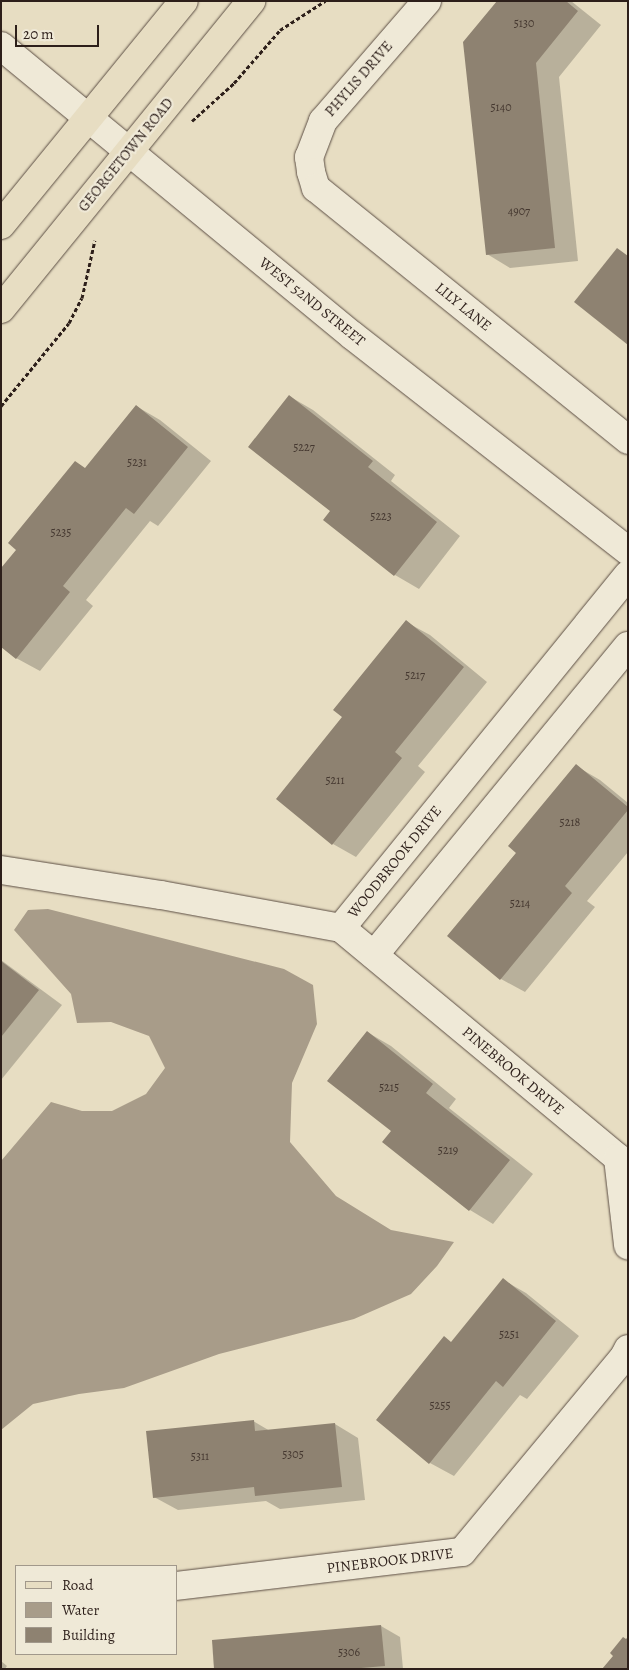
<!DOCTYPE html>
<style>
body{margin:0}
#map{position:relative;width:629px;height:1670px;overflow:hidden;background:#e7ddc2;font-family:Alegreya,serif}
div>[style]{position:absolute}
.water>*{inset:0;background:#a89c89}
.shadow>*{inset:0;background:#0003}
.building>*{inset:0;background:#8e8271}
.path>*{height:3px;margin-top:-1.5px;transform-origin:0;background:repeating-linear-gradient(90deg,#2d1f1a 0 4px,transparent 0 6.5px)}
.roads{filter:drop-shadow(0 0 1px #5c4e44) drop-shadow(0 0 1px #5c4e44)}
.minor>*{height:28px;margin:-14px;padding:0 14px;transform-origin:14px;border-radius:14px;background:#efe9d7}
.major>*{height:28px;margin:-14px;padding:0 14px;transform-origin:14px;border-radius:14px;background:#e7ddc2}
span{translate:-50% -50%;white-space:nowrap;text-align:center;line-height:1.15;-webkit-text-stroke:4.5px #efe9d7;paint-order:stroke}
.number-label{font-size:12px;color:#453830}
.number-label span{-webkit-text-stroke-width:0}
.street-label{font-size:15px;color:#2d1f1a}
.frame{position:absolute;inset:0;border:2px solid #2d1f1a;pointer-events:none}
.legend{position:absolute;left:15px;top:1565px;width:162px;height:90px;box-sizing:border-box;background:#efe9d7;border:1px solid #a1988b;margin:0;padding:6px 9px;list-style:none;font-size:15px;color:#2d1f1a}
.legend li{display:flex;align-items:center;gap:10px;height:25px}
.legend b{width:25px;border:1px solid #a1988b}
.scale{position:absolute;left:15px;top:25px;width:84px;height:22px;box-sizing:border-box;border:2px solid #2d1f1a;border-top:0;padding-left:6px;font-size:15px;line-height:18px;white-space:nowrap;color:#2d1f1a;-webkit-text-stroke:4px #efe9d7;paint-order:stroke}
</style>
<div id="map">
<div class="water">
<div style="clip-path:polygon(48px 909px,284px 969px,313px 985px,317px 1024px,292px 1083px,290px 1142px,336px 1196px,391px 1230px,454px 1242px,437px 1266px,411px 1294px,354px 1319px,219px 1354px,124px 1388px,79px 1394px,33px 1404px,1px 1430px,1px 1161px,51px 1102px,82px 1111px,112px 1111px,146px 1094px,165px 1068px,149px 1036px,111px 1022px,77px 1023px,71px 994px,14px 930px,28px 910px)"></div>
</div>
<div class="shadow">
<div style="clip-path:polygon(499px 1px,571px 1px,601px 25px,559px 77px,578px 261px,510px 268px,487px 254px)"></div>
<div style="clip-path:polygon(289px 396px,313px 410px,395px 475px,391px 481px,460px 536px,419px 589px,395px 575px,325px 520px,332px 511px)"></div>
<div style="clip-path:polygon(136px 406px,160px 420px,211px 461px,158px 526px,150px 521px,86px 600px,93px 606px,40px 671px,16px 658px,86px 469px)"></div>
<div style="clip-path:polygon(406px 622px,430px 635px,487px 682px,418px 766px,425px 772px,356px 857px,333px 844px,344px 717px)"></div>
<div style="clip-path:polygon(576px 766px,600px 780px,628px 803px,628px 852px,587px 901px,595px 907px,525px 992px,501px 979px,449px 936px,517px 852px)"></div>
<div style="clip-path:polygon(1px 960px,62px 1005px,1px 1080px)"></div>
<div style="clip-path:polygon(367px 1032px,391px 1046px,456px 1099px,449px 1108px,533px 1174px,493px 1224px,470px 1210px,384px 1142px,392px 1131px)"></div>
<div style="clip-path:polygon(503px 1280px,526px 1293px,579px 1336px,527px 1399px,520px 1395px,454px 1476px,430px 1463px,444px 1338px,452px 1343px)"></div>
<div style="clip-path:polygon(253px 1421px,270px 1431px,335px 1424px,358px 1438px,365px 1500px,280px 1509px,266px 1501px,178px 1510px,154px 1497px)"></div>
<div style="clip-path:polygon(381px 1626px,400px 1637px,403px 1669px,216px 1669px)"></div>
<div style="clip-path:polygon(1px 1661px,7px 1666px,5px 1669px,1px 1669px)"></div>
</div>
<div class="building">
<div style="clip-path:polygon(497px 1px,566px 1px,578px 11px,536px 63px,555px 248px,486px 255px,463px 42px)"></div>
<div style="clip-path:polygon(617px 248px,628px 256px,628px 345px,574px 302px)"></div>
<div style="clip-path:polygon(289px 395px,373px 461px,368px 467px,437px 522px,394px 576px,323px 520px,330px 511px,248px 447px)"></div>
<div style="clip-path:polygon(136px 405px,188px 447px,134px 514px,126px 508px,63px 586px,70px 592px,16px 659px,1px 647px,1px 568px,16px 550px,8px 543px,75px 461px,85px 468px)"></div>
<div style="clip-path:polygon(406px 620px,464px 667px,395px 752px,402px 758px,332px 845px,276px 799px,342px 717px,333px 710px)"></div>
<div style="clip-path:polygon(576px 764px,628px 807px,628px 810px,565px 886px,572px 893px,500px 980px,447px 936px,516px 853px,508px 846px)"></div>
<div style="clip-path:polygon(1px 961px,39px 990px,1px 1037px)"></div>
<div style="clip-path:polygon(367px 1031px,433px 1084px,426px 1093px,510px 1160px,469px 1211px,382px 1142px,391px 1131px,327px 1081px)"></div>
<div style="clip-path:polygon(503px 1278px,556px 1321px,503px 1387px,496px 1381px,429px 1464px,376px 1420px,444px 1336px,451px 1342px)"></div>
<div style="clip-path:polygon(254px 1420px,255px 1431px,335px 1423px,342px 1487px,255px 1496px,254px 1487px,153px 1498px,146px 1431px)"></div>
<div style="clip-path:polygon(381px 1625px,385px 1666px,349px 1669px,214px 1669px,212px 1640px)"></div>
<div style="clip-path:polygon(623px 1637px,626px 1639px,628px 1637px,628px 1669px,602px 1669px,613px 1656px,610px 1653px)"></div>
</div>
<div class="path">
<div style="left:192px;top:121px;width:57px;rotate:-42.1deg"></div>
<div style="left:234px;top:83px;width:70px;rotate:-49deg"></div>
<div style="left:280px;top:30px;width:54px;rotate:-32.8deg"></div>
<div style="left:1px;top:406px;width:107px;rotate:-50.7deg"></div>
<div style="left:69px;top:323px;width:28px;rotate:-63deg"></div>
<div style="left:82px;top:298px;width:59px;rotate:-77.4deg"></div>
</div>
<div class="roads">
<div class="minor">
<div style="left:427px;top:1px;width:159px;rotate:130.9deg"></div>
<div style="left:323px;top:121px;width:39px;rotate:111deg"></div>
<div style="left:309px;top:157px;width:15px;rotate:82deg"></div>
<div style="left:311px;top:172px;width:17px;rotate:73deg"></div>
<div style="left:316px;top:188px;width:401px;rotate:38.9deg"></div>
<div style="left:1px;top:46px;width:456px;rotate:39.5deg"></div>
<div style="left:353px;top:336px;width:349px;rotate:38deg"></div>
<div style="left:1px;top:870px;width:162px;rotate:8.9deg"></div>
<div style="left:161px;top:895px;width:183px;rotate:10.4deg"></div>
<div style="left:341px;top:928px;width:360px;rotate:39.7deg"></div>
<div style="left:618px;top:1158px;width:88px;rotate:83.4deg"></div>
<div style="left:341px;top:928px;width:455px;rotate:-50.9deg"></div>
<div style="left:374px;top:955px;width:400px;rotate:-50.6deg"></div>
<div style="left:176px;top:1586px;width:288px;rotate:-6.8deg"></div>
<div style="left:462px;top:1552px;width:254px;rotate:-50.3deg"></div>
<div style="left:624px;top:1357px;width:9px;rotate:-63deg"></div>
</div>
<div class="major">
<div style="left:1px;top:225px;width:289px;rotate:-50.8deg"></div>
<div style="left:1px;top:309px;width:397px;rotate:-50.9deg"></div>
</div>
</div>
<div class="number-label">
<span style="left:524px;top:24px">5130</span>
<span style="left:501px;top:108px">5140</span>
<span style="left:519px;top:212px">4907</span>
<span style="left:304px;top:448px">5227</span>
<span style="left:137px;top:463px">5231</span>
<span style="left:381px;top:517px">5223</span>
<span style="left:61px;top:533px">5235</span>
<span style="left:415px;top:676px">5217</span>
<span style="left:335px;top:781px">5211</span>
<span style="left:570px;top:823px">5218</span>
<span style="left:520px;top:904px">5214</span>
<span style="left:389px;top:1088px">5215</span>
<span style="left:448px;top:1151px">5219</span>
<span style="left:509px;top:1335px">5251</span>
<span style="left:440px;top:1406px">5255</span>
<span style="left:293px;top:1455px">5305</span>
<span style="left:200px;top:1457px">5311</span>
<span style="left:349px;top:1653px">5306</span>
</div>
<div class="street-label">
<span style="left:359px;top:79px;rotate:-49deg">PHYLIS DRIVE</span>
<span style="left:126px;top:155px;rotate:-51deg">GEORGETOWN ROAD</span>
<span style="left:312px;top:302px;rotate:39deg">WEST 52ND STREET</span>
<span style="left:463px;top:307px;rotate:39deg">LILY LANE</span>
<span style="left:395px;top:862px;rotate:-51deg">WOODBROOK DRIVE</span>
<span style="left:513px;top:1071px;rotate:40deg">PINEBROOK DRIVE</span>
<span style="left:390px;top:1561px;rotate:-7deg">PINEBROOK DRIVE</span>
</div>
<div class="frame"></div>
<ul class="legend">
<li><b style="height:6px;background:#e7ddc2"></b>Road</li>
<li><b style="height:14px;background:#a89c89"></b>Water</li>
<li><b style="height:14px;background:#8e8271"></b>Building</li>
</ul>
<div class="scale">20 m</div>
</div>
